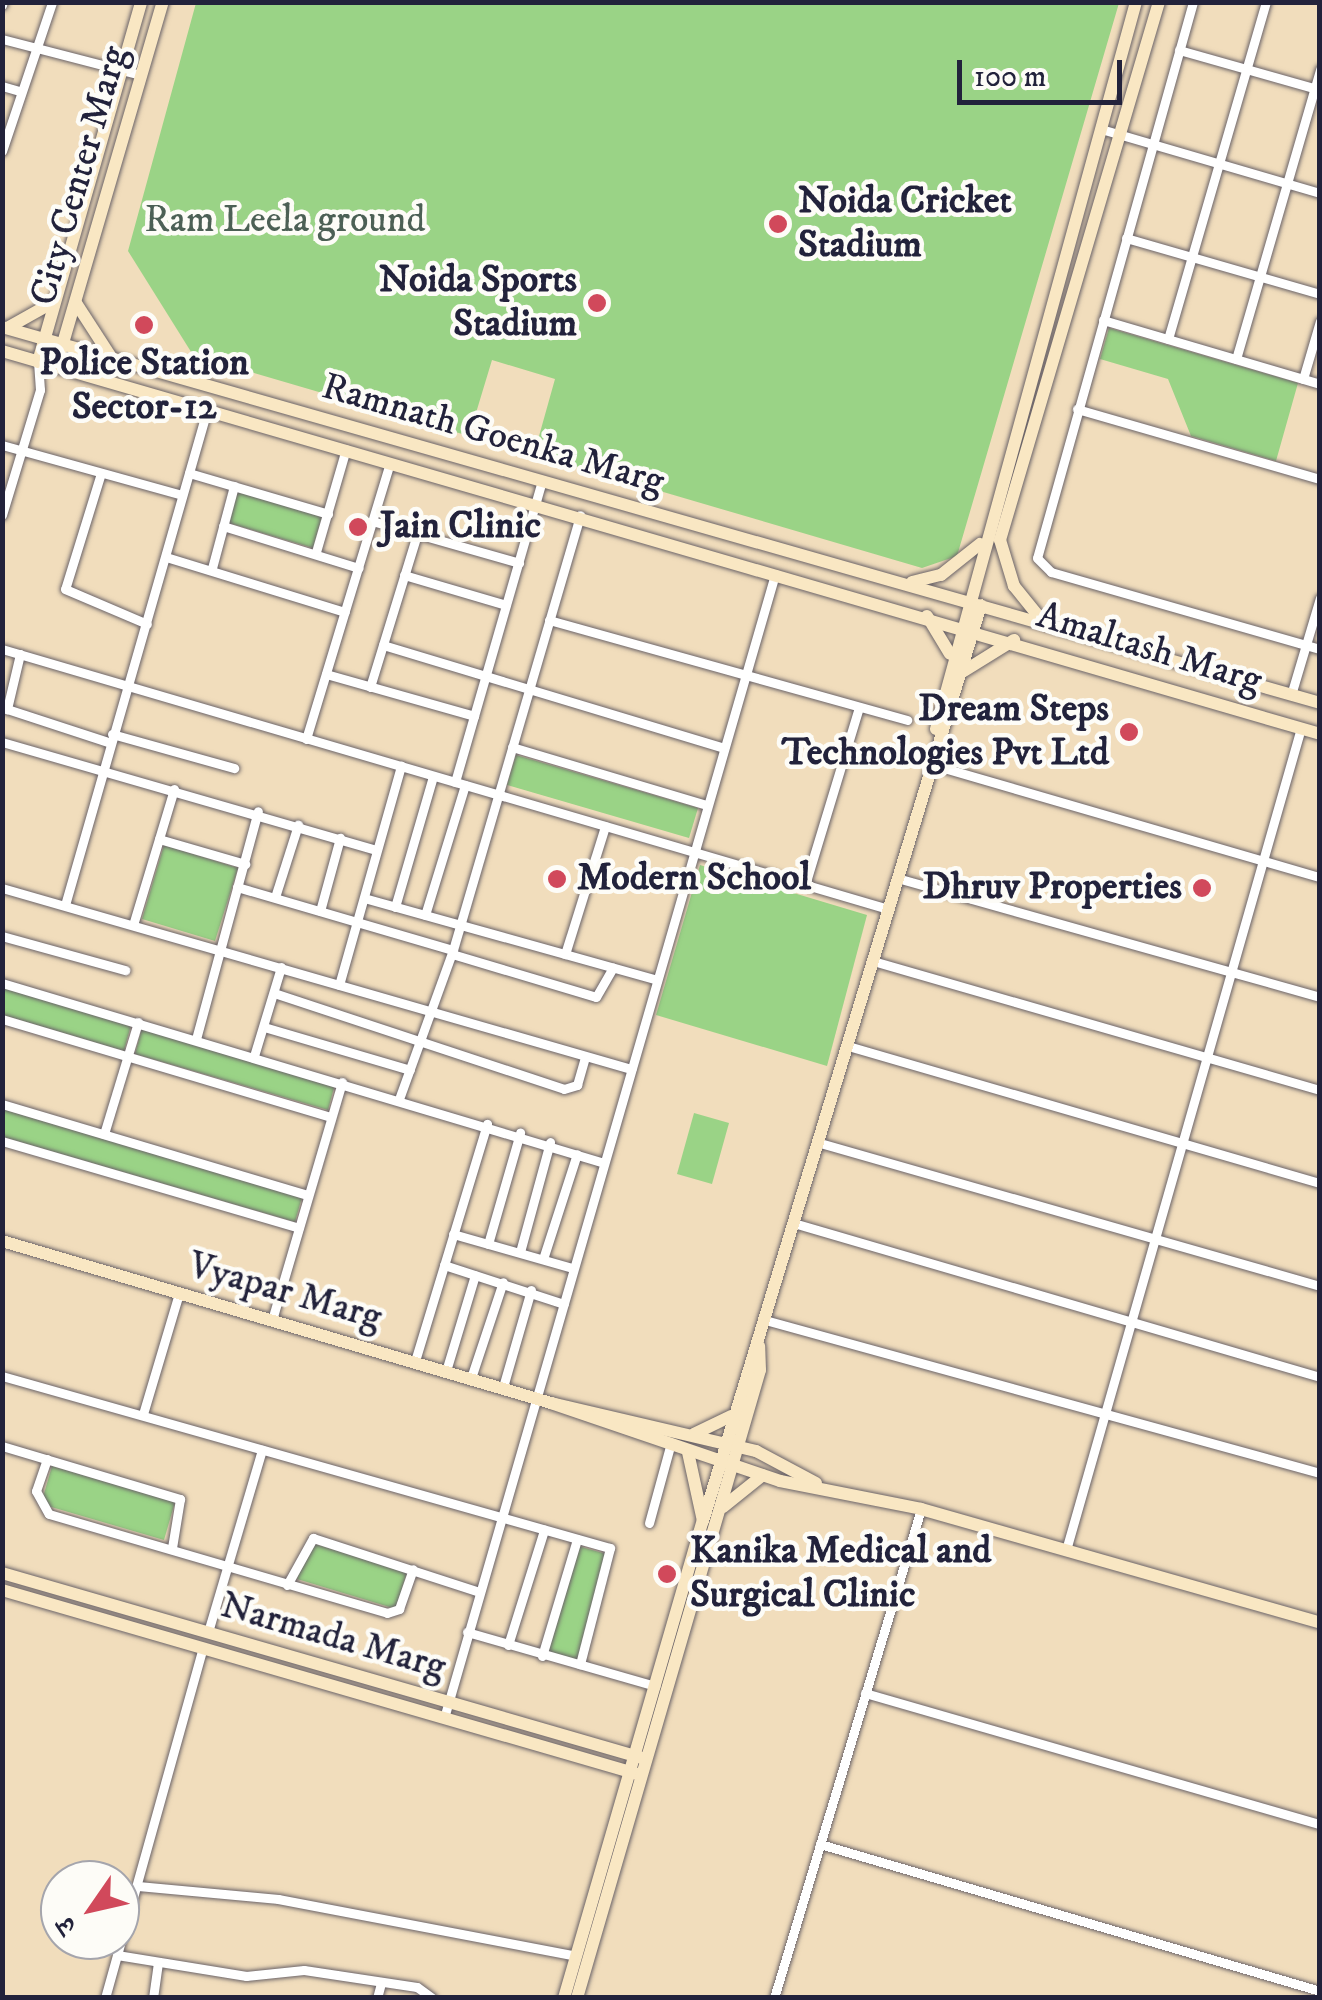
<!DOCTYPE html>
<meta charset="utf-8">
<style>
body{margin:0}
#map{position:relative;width:1322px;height:2000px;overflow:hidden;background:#f1ddbc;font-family:"IM FELL DW Pica","Noto Serif Devanagari",serif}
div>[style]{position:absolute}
.green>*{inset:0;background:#9ad386}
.roads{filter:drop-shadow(0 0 2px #6a6368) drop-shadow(0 0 2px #6a6368)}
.street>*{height:9px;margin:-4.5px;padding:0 4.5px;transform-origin:4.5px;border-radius:4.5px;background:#fff}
.secondary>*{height:12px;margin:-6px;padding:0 6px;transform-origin:6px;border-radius:6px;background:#f9e7c3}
.dots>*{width:28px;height:28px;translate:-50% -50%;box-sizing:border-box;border:5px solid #fdfcf7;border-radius:50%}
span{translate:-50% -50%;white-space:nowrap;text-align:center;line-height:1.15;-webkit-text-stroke:9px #fdfcf7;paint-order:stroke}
.street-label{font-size:38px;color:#22223b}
.poi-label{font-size:38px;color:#22223b;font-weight:700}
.left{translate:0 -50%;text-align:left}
.right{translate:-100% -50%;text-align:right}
.park-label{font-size:38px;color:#4c6055}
.frame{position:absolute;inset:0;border:5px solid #22223b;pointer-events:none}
.north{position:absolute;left:40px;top:1860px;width:100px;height:100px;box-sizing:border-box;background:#fdfcf7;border:2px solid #a5a5ac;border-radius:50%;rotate:236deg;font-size:28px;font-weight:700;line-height:40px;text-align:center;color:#22223b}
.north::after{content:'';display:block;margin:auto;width:35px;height:45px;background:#d1495b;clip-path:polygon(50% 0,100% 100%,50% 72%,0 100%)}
.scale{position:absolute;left:957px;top:60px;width:165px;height:45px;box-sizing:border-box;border:5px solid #22223b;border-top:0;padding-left:12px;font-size:30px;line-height:35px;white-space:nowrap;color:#22223b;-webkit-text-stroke:8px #fdfcf7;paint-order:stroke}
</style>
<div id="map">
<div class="green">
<div style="clip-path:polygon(196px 3px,1119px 3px,957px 556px,922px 568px,534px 454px,555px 379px,492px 360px,469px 436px,193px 355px,128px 251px)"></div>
<div style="clip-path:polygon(1109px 328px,1298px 383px,1276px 461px,1191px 436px,1168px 379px,1100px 359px)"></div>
<div style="clip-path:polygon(238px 491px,322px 516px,313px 548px,229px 523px)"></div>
<div style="clip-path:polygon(516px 755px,698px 808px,689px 838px,507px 785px)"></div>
<div style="clip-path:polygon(164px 845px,238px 868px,215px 941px,142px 919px)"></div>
<div style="clip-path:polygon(700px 865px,867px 915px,827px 1066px,656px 1015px)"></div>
<div style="clip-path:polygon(2px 987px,131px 1025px,124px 1051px,3px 1015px)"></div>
<div style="clip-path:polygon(142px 1028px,335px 1084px,328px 1110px,135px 1054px)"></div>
<div style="clip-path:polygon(2px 1109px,302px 1197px,295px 1222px,3px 1137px)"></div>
<div style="clip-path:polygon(694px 1113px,729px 1123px,712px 1184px,677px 1174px)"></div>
<div style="clip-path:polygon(52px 1466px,175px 1502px,164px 1540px,41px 1504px)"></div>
<div style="clip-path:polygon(308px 1542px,407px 1572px,396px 1609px,297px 1579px)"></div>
<div style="clip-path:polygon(578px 1546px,610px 1555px,580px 1661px,548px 1651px)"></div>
</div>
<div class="roads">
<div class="street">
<div style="left:1193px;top:2px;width:577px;rotate:105.67deg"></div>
<div style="left:1037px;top:558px;width:20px;rotate:45deg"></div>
<div style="left:1051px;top:572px;width:280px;rotate:16deg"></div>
<div style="left:2px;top:5px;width:3px;rotate:-72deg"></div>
<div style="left:2px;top:39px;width:144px;rotate:14.5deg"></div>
<div style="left:1179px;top:50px;width:143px;rotate:15.8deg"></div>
<div style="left:2px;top:86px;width:18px;rotate:16deg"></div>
<div style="left:1101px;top:129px;width:228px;rotate:16.3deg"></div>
<div style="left:2px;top:151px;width:157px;rotate:-71.4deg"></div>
<div style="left:1126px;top:238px;width:202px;rotate:16.1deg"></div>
<div style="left:1103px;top:320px;width:226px;rotate:16.4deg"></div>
<div style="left:1168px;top:339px;width:351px;rotate:-73.8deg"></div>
<div style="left:1236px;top:359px;width:302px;rotate:-73.8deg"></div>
<div style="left:1303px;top:379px;width:60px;rotate:-73.7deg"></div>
<div style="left:1077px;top:409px;width:253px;rotate:16.1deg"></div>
<div style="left:2px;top:445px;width:187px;rotate:15.5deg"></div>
<div style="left:101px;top:473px;width:121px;rotate:107.2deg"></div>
<div style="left:65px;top:589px;width:89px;rotate:23.1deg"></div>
<div style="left:189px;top:473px;width:145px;rotate:16.4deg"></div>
<div style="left:2px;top:515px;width:131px;rotate:-73.1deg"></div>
<div style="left:40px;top:390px;width:28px;rotate:-94deg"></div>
<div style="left:372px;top:521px;width:153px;rotate:15.9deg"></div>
<div style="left:223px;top:526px;width:142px;rotate:17.2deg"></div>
<div style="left:316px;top:552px;width:107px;rotate:-73.8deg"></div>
<div style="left:166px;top:557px;width:187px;rotate:17.1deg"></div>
<div style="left:212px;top:568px;width:85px;rotate:-75deg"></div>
<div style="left:404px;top:575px;width:106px;rotate:16.4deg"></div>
<div style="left:549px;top:620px;width:372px;rotate:15.6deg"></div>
<div style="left:383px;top:645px;width:356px;rotate:16.8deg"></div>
<div style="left:2px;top:649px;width:923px;rotate:16.35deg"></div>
<div style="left:20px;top:654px;width:57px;rotate:103.3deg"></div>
<div style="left:7px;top:709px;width:109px;rotate:18.1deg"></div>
<div style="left:326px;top:674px;width:154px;rotate:15.8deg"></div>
<div style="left:370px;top:687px;width:160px;rotate:-72.9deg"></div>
<div style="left:1291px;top:695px;width:101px;rotate:-73.4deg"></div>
<div style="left:112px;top:734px;width:127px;rotate:15.6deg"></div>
<div style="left:306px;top:739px;width:289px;rotate:-73.1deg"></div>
<div style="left:2px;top:742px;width:389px;rotate:16.1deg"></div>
<div style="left:512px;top:747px;width:203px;rotate:16.6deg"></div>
<div style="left:930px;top:764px;width:406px;rotate:16.2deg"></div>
<div style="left:455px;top:782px;width:314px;rotate:-73.9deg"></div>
<div style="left:159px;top:839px;width:90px;rotate:16.2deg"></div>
<div style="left:897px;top:878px;width:439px;rotate:15.7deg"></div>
<div style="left:805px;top:885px;width:186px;rotate:-73.1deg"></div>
<div style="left:237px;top:887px;width:225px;rotate:16.3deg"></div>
<div style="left:2px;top:888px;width:655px;rotate:16.05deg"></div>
<div style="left:275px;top:897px;width:76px;rotate:-72.3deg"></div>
<div style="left:364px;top:898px;width:304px;rotate:15.6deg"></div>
<div style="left:65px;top:905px;width:515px;rotate:-73.99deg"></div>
<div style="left:395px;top:907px;width:136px;rotate:-73.8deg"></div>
<div style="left:320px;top:911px;width:76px;rotate:-74.7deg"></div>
<div style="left:425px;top:915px;width:136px;rotate:-72.9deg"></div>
<div style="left:133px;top:925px;width:142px;rotate:-73.2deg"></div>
<div style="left:2px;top:936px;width:128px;rotate:15.5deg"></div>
<div style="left:452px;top:954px;width:150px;rotate:16.6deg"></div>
<div style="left:596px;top:997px;width:34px;rotate:-60deg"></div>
<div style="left:565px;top:954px;width:134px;rotate:-72.6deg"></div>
<div style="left:873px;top:961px;width:465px;rotate:16.1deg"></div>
<div style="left:2px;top:983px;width:625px;rotate:16.64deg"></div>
<div style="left:339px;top:985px;width:228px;rotate:-74.2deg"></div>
<div style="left:274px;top:993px;width:305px;rotate:18.3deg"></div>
<div style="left:564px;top:1089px;width:14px;rotate:-17deg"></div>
<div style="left:577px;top:1085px;width:29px;rotate:-74deg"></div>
<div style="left:2px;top:1019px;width:343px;rotate:16.6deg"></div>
<div style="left:264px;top:1027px;width:152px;rotate:16.4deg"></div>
<div style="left:196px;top:1039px;width:236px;rotate:-74.8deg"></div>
<div style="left:848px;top:1046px;width:491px;rotate:16.2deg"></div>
<div style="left:254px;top:1056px;width:93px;rotate:-73.1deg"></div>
<div style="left:399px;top:1099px;width:158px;rotate:-70.1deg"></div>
<div style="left:453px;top:950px;width:453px;rotate:-73.7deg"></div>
<div style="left:2px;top:1104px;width:319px;rotate:16.6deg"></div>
<div style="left:104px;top:1134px;width:117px;rotate:-73.1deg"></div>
<div style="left:2px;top:1141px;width:309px;rotate:16.3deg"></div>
<div style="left:820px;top:1143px;width:520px;rotate:15.96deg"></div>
<div style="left:797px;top:1224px;width:545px;rotate:16.31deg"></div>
<div style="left:453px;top:1234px;width:124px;rotate:15.9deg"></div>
<div style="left:488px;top:1244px;width:116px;rotate:-73.9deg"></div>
<div style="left:520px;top:1252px;width:114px;rotate:-74.7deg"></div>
<div style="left:543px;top:1259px;width:110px;rotate:-72.1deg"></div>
<div style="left:444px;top:1265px;width:126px;rotate:18deg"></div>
<div style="left:272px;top:1320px;width:248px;rotate:-73.6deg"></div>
<div style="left:765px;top:1320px;width:576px;rotate:15.41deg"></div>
<div style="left:415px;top:1361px;width:248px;rotate:-73.1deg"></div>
<div style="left:446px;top:1371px;width:100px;rotate:-73.2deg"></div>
<div style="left:2px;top:1376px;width:632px;rotate:15.8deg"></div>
<div style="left:610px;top:1548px;width:120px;rotate:104.5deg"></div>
<div style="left:471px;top:1378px;width:101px;rotate:-71.6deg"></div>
<div style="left:503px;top:1387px;width:101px;rotate:-73.9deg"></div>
<div style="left:143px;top:1414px;width:126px;rotate:-73.4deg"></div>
<div style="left:2px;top:1446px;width:186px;rotate:16.6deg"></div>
<div style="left:180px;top:1499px;width:50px;rotate:99.3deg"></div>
<div style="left:47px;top:1459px;width:34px;rotate:109deg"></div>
<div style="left:36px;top:1491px;width:26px;rotate:61deg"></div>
<div style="left:49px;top:1514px;width:352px;rotate:16.3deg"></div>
<div style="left:387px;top:1613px;width:13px;rotate:-18deg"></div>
<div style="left:399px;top:1609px;width:42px;rotate:-70.7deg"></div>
<div style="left:649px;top:1523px;width:80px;rotate:-74.7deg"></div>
<div style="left:1066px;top:1550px;width:855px;rotate:-74.05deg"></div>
<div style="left:287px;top:1585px;width:54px;rotate:-61deg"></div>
<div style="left:313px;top:1538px;width:175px;rotate:18deg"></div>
<div style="left:208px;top:1632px;width:190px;rotate:-73.5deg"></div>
<div style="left:467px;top:1632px;width:196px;rotate:16deg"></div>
<div style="left:508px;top:1645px;width:121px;rotate:-72.6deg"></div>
<div style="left:542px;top:1656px;width:122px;rotate:-73.3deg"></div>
<div style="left:865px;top:1693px;width:473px;rotate:16.1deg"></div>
<div style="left:444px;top:1718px;width:1191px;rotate:-73.86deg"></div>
<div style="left:820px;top:1844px;width:521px;rotate:16.38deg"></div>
<div style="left:138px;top:1886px;width:141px;rotate:5.3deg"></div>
<div style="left:278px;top:1899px;width:303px;rotate:10.8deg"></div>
<div style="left:117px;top:1955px;width:131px;rotate:9.2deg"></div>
<div style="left:246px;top:1976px;width:58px;rotate:-5.9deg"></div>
<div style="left:304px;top:1970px;width:114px;rotate:8.6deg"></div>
<div style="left:417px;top:1987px;width:19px;rotate:36deg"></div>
<div style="left:105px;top:1998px;width:363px;rotate:-74.4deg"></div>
<div style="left:153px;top:1998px;width:34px;rotate:-82deg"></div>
<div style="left:377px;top:1998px;width:16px;rotate:-75deg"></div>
<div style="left:774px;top:1998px;width:511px;rotate:-73.27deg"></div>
</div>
<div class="secondary">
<div style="left:76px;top:303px;width:64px;rotate:57.1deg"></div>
<div style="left:2px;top:327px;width:1371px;rotate:15.92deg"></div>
<div style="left:9px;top:327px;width:49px;rotate:-29.2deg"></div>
<div style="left:2px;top:351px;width:1373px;rotate:16.2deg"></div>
<div style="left:38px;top:362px;width:374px;rotate:-74deg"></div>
<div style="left:56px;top:367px;width:380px;rotate:-73.7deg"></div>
<div style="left:912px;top:582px;width:30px;rotate:-14deg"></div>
<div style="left:941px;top:575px;width:50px;rotate:-38.5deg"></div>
<div style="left:927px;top:616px;width:44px;rotate:58.8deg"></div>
<div style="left:1044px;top:623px;width:48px;rotate:-129deg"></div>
<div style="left:1014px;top:586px;width:48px;rotate:-106.9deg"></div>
<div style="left:1000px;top:540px;width:561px;rotate:-73.54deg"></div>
<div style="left:964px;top:671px;width:59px;rotate:-31.8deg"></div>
<div style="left:936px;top:729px;width:754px;rotate:-74.62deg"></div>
<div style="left:2px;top:1241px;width:572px;rotate:16.44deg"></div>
<div style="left:551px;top:1403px;width:211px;rotate:13.2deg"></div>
<div style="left:756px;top:1451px;width:68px;rotate:28.1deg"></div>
<div style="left:551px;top:1403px;width:242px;rotate:18.8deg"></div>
<div style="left:780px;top:1481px;width:144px;rotate:11.2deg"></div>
<div style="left:921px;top:1509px;width:415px;rotate:15.9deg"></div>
<div style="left:694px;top:1434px;width:41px;rotate:-25.9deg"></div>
<div style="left:723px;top:1507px;width:51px;rotate:-38.7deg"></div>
<div style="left:703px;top:1521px;width:957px;rotate:-73.12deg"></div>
<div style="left:2px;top:1573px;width:670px;rotate:16.11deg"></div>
<div style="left:2px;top:1590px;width:665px;rotate:16.15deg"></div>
<div style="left:564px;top:1998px;width:497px;rotate:-73.8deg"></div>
<div style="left:703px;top:1521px;width:71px;rotate:-102.3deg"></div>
<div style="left:577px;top:1998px;width:654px;rotate:-73.75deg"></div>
<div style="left:760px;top:1370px;width:24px;rotate:-92deg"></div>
</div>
</div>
<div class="dots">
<div style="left:778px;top:224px;background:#d1495b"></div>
<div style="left:597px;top:303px;background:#d1495b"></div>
<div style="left:144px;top:325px;background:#d1495b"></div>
<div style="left:358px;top:527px;background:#d1495b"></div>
<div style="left:1129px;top:732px;background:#d1495b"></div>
<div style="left:557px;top:879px;background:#d1495b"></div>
<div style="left:1202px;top:888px;background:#d1495b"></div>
<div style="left:667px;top:1574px;background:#d1495b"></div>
</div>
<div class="street-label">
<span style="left:80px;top:176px;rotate:-74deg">City Center Marg</span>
<span style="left:493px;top:435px;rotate:16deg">Ramnath Goenka Marg</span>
<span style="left:1149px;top:649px;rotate:17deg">Amaltash Marg</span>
<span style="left:285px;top:1292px;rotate:16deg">Vyapar Marg</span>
<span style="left:333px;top:1637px;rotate:16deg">Narmada Marg</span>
</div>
<div class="poi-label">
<span class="left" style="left:798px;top:224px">Noida Cricket<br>Stadium</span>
<span class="right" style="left:577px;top:303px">Noida Sports<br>Stadium</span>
<span style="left:144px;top:386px">Police Station<br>Sector-12</span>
<span class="left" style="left:380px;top:527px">Jain Clinic</span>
<span class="right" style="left:1109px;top:732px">Dream Steps<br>Technologies Pvt Ltd</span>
<span class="left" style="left:577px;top:879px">Modern School</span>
<span class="right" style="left:1182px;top:888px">Dhruv Properties</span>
<span class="left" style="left:690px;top:1574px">Kanika Medical and<br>Surgical Clinic</span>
</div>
<div class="park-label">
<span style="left:285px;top:221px">Ram Leela ground</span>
</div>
<div class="frame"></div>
<div class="north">उ</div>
<div class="scale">100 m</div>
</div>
